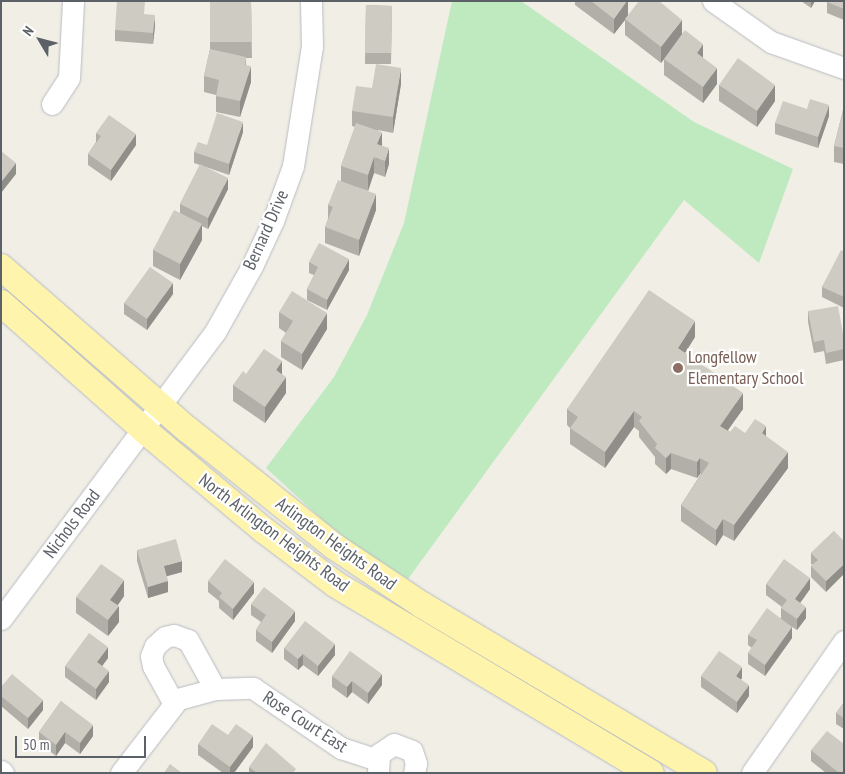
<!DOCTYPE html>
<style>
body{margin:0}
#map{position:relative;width:845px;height:774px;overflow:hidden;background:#f0eee5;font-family:"PT Sans Narrow",sans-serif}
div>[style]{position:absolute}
.green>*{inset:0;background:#bfeac0}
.roads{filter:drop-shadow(0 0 1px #b9bcc2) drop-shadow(0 0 1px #b9bcc2)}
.minor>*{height:21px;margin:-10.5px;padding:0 10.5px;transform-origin:10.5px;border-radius:10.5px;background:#fff}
.major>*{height:26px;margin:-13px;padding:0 13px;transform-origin:13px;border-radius:13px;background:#fff4ab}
.wall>*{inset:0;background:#b1afa8}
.shaded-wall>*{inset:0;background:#908e88}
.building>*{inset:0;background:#cecbc3}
.dots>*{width:14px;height:14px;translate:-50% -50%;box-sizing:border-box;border:2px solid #fff;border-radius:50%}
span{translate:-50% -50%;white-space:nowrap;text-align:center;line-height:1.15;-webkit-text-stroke:4.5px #fff;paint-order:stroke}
.street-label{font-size:18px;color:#5c6167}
.education-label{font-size:18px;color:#785e54}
.left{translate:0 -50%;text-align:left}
.frame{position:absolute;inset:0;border:2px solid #5c6167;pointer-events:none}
.north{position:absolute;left:15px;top:15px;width:50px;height:50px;-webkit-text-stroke:4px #fff;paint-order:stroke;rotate:307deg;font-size:14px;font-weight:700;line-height:20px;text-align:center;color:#5c6167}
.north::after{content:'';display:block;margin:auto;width:18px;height:22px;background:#5c6167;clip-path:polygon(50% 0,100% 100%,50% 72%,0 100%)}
.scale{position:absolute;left:15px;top:736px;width:131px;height:22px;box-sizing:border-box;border:2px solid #5c6167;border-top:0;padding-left:6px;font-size:15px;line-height:18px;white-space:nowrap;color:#5c6167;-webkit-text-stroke:4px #fff;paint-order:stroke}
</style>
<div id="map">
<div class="green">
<div style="clip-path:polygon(452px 1px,521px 1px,694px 122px,793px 169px,759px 263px,684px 200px,408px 579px,366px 553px,326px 523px,266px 468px,334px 377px,367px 315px,404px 223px)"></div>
</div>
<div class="roads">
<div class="minor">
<div style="left:713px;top:1px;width:71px;rotate:35.3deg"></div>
<div style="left:771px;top:42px;width:77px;rotate:19.6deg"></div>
<div style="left:52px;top:104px;width:31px;rotate:-57deg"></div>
<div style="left:69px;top:78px;width:77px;rotate:-87deg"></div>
<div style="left:1px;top:619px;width:358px;rotate:-53.3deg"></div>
<div style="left:215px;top:332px;width:76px;rotate:-60.7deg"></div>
<div style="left:252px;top:266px;width:50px;rotate:-65deg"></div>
<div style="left:273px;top:221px;width:59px;rotate:-70deg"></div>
<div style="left:293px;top:166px;width:121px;rotate:-81deg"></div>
<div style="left:312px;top:46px;width:45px;rotate:-91.3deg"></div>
<div style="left:174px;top:704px;width:43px;rotate:-118.9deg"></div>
<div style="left:153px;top:666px;width:10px;rotate:-101deg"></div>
<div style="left:151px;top:656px;width:11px;rotate:-68deg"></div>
<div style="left:155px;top:646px;width:13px;rotate:-42deg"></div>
<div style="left:165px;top:637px;width:9px;rotate:-13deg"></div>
<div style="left:174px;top:635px;width:15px;rotate:20deg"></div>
<div style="left:188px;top:640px;width:56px;rotate:61.1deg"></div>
<div style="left:1px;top:771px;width:3px;rotate:45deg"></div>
<div style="left:121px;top:773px;width:93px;rotate:-52.4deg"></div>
<div style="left:178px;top:699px;width:38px;rotate:-15deg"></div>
<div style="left:215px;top:689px;width:38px;rotate:-2deg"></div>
<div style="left:253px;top:688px;width:107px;rotate:34.3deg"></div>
<div style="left:341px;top:748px;width:38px;rotate:18deg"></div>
<div style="left:378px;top:773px;width:19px;rotate:-87deg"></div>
<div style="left:379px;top:754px;width:18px;rotate:-34deg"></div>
<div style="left:394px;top:744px;width:19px;rotate:21deg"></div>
<div style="left:412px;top:751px;width:13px;rotate:72deg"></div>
<div style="left:416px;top:763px;width:10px;rotate:101deg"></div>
<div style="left:752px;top:773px;width:161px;rotate:-55.1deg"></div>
</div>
<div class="major">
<div style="left:1px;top:267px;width:247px;rotate:41.1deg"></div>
<div style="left:187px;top:429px;width:189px;rotate:38.6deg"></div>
<div style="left:335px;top:547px;width:105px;rotate:33.7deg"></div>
<div style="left:422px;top:605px;width:328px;rotate:30.8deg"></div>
<div style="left:1px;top:303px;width:191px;rotate:41.6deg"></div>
<div style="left:144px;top:430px;width:158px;rotate:39.9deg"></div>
<div style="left:265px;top:531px;width:88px;rotate:37.1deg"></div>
<div style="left:335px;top:584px;width:368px;rotate:30.9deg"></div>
</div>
</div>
<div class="wall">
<div style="clip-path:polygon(210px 1px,251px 1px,252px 58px,246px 58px,246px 65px,251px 82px,240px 117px,216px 112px,216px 95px,204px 92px,204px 76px,210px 49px)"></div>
<div style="clip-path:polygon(575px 1px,628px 1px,628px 15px,682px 33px,703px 58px,717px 84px,703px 103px,664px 75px,664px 59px,661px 63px,625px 35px,625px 20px,614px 34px,575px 5px)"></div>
<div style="clip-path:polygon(801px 1px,815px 1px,811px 8px)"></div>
<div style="clip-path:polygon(844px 1px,844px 20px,827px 13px,827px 2px)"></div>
<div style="clip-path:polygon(366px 5px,392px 6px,391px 64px,365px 64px)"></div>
<div style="clip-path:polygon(145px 14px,155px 26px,153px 44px,115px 41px,115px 30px)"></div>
<div style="clip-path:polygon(401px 84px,393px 133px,378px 130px,382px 145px,389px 164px,385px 177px,374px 173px,368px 191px,356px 187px,376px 210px,359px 256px,325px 243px,325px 227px,328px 219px,328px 205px,341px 181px,341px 166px,355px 127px,352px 126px,352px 111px)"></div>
<div style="clip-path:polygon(719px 85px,775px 101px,757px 127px,719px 101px)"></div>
<div style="clip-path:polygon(844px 106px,844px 164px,834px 162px,834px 146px)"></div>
<div style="clip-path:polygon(807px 109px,829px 116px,818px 148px,775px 134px,775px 123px)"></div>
<div style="clip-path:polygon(243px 132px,229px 175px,206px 167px,228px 189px,208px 229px,202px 226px,202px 240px,180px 280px,153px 266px,153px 250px,180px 213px,180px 204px,200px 165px,194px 163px,194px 152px,207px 145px)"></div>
<div style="clip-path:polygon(96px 133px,136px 145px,111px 181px,88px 165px,88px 154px,96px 142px)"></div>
<div style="clip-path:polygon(844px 251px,844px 308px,822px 297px,822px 287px)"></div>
<div style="clip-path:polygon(309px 262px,349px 270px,327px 310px,307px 300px,307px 289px,314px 275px,309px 273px)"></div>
<div style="clip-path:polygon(173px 294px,147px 330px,124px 314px,124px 303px)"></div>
<div style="clip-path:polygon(808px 311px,844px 339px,844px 360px,826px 364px,824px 351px,814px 353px,808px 322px)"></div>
<div style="clip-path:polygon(279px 312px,327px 329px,302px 370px,281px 357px,281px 341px,286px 333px,279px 328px)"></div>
<div style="clip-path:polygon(695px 337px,685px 353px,743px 409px,728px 430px,730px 432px,766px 436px,788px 468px,734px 541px,723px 535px,716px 546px,681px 521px,681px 505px,701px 474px,700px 474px,697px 478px,671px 469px,666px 474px,655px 464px,655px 457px,639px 437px,639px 431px,634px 427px,605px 468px,570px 444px,570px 428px,567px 425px,567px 409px)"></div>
<div style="clip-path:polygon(246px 374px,282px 374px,286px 393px,265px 423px,233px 401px,233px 385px)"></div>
<div style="clip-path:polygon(834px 531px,826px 592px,811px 577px,811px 566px,813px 565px,811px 564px,811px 553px)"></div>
<div style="clip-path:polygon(137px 550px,182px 572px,167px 576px,168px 592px,148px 598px,137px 561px)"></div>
<div style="clip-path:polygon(208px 581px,254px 593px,233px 620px,219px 608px,219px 601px,208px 592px)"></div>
<div style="clip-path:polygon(766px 584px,810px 589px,800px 603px,806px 618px,797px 630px,792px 627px,792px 638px,765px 676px,748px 664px,748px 653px,752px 648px,748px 645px,748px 635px,781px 618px,781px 608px,782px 607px,766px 595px)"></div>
<div style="clip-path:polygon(124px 596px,118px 605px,119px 622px,108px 636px,76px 613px,76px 597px)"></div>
<div style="clip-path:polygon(251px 604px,295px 621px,272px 653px,256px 641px,256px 630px,261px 622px,251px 615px)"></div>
<div style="clip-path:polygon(284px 648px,335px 655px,318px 676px,303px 665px,298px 670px,284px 659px)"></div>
<div style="clip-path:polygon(108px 658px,102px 666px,109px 682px,96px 700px,65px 677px,65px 666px)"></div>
<div style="clip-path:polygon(332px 676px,382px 685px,368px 704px,352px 692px,347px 698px,332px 687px)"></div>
<div style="clip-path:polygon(701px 676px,742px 678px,741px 679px,749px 696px,737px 713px,701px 687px)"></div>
<div style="clip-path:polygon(1px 687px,43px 710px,28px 729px,1px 706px)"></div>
<div style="clip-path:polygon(61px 701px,93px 736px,80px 754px,65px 743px,56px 756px,39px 743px,39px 732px)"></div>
<div style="clip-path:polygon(844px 702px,844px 729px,836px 724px,836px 713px)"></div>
<div style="clip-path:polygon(228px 735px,253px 747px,234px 773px,223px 773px,198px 755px,198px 744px)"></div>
<div style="clip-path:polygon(811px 750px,844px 773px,826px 773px,811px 761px)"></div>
<div style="clip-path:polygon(249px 767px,296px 773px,249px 773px)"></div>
</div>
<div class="shaded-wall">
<div style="clip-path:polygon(627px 1px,628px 1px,628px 16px,614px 34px,614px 19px)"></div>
<div style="clip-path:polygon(811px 1px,815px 1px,811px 8px)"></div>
<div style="clip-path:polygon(155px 15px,155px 26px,153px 44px,153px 33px)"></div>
<div style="clip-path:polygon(682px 20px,682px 36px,661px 63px,661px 47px)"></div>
<div style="clip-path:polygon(703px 44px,703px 60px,697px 53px)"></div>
<div style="clip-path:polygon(251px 66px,251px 82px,240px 117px,240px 101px)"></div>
<div style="clip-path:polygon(401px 68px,401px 84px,393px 133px,393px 117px)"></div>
<div style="clip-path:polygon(717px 68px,717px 84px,703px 103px,703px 87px)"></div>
<div style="clip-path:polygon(775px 85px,775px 101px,757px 127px,757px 111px)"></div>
<div style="clip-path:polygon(829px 105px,829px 116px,818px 148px,818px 137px)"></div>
<div style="clip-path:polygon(243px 122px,243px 132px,229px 175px,229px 164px)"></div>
<div style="clip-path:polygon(382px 132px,382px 148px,377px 160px,377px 144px)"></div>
<div style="clip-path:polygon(136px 134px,136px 145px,111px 181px,111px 170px)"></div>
<div style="clip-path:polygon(389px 148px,389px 164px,385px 177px,385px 161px)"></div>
<div style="clip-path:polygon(374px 157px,374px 173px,368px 191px,368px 175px)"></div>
<div style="clip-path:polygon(16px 163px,16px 174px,1px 193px,1px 182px)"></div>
<div style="clip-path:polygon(228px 178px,228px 189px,208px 229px,208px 218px)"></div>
<div style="clip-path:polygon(376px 194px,376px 210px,359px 256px,359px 240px)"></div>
<div style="clip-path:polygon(202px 224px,202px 240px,180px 280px,180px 264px)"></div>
<div style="clip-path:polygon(349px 259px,349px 270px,327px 310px,327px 300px)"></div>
<div style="clip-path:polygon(173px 283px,173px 294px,147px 330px,147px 319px)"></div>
<div style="clip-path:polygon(327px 313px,327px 329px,302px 370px,302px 354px)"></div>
<div style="clip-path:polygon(695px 321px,695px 337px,678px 364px,678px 348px)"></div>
<div style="clip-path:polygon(282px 361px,282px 377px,276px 370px)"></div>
<div style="clip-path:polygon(286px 377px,286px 393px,265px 423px,265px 407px)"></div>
<div style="clip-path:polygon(743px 393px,743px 409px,720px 441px,720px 426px)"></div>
<div style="clip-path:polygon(634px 411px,634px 427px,605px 468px,605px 452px)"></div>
<div style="clip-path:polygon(766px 426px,766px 442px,762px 433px)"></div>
<div style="clip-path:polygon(788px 452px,788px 468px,734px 541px,734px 525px)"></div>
<div style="clip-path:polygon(671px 453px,671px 469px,666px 474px,666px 458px)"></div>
<div style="clip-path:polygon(700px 458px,700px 474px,697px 478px,697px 462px)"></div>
<div style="clip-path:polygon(723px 519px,723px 535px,716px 546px,716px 530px)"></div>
<div style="clip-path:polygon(182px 561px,182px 572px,164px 577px,164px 566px)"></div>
<div style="clip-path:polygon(844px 564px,844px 574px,826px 592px,826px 581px)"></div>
<div style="clip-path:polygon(810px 578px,810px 589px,795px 610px,795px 599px)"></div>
<div style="clip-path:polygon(124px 580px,124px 596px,110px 616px,110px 600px)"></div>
<div style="clip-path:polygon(168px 581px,168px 592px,148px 598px,148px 587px)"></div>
<div style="clip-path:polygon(254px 582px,254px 593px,233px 620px,233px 609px)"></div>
<div style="clip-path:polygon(119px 606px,119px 622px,108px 636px,108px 620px)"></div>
<div style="clip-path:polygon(806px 607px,806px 618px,797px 630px,797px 619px)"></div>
<div style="clip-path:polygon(295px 611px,295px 621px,272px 653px,272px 642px)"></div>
<div style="clip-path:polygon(792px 627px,792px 638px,765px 676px,765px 665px)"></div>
<div style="clip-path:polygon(335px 644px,335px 655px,318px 676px,318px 666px)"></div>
<div style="clip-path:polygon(108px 647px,108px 658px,97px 673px,97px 662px)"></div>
<div style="clip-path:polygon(303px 654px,303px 665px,298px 670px,298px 659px)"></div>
<div style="clip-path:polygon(742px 667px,742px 678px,736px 686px,736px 676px)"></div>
<div style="clip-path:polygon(109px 671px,109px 682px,96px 700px,96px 689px)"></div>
<div style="clip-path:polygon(382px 674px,382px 685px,368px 704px,368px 693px)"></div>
<div style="clip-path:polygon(352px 681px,352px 692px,347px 698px,347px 687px)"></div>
<div style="clip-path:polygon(749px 685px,749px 696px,737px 713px,737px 702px)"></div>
<div style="clip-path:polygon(43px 700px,43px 710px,28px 729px,28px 718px)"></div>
<div style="clip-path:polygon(93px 725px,93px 736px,80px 754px,80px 743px)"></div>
<div style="clip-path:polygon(65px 732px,65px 743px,56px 756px,56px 745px)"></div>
<div style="clip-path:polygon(253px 736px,253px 747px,234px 773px,230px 773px,230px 767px)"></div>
</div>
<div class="building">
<div style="clip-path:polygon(117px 1px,145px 1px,144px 14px,155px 15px,153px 33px,115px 30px)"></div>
<div style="clip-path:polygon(210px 1px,251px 1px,252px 42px,210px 42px)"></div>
<div style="clip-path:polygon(591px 1px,627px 1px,614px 19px)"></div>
<div style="clip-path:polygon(639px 1px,659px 1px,682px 20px,661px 47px,625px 19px)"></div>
<div style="clip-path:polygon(828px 1px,844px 1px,844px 9px,827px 2px)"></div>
<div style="clip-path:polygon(366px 5px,392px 6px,391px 53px,365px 53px)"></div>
<div style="clip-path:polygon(685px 30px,703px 44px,697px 53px,717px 68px,703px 87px,664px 59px)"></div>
<div style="clip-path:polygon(210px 49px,246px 57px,245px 65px,251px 66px,240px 101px,216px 96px,219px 80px,204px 76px)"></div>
<div style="clip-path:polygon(738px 58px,775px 85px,757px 111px,719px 85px)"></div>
<div style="clip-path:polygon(376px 64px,401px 68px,393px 117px,352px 111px,356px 86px,372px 88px)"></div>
<div style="clip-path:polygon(810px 99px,829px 105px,818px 137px,775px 123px,783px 101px,807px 109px)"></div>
<div style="clip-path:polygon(844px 107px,844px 148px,834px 146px)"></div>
<div style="clip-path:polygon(217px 113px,243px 122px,229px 164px,194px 152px,198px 142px,207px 145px)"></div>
<div style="clip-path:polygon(109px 115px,136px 134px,111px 170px,88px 154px,101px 136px,96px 133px)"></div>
<div style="clip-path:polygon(356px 123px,382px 132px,377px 144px,389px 148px,385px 161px,374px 157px,368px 175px,341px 166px)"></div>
<div style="clip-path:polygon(1px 151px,16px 163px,1px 182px)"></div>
<div style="clip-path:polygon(200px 164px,228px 178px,208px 218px,180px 204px)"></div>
<div style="clip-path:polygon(338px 180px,376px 194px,359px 240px,325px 227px,333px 207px,328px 205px)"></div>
<div style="clip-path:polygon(174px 210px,202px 224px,180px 264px,153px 250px)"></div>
<div style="clip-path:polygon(319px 243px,349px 259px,327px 300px,307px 289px,318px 267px,309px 262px)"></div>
<div style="clip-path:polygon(841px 250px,844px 251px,844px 297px,822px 287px)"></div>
<div style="clip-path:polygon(150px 267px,173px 283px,147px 319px,124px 303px)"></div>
<div style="clip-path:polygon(649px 290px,695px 321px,678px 348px,743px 393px,720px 426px,730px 432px,735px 426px,745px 433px,755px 419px,766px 426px,762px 433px,788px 452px,734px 525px,723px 519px,716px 530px,681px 505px,709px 463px,700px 458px,697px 462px,671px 453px,666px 458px,655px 448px,657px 444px,639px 421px,642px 417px,634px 411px,605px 452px,570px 428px,578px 417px,567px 409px)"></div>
<div style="clip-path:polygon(292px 291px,327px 313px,302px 354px,281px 341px,293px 321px,279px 312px)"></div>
<div style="clip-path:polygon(838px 306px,844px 339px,844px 349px,826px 353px,824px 340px,814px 342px,808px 311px)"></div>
<div style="clip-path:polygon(264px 349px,282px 361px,276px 370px,286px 377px,265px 407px,233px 385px,243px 371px,246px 374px)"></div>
<div style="clip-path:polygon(834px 531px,844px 541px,844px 564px,826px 581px,811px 566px,818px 560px,811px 553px)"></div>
<div style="clip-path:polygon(176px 539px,182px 561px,164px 566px,168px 581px,148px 587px,137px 550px)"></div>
<div style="clip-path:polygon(225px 559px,254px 582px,233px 609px,219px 597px,222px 593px,208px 581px)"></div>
<div style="clip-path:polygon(784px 559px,810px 578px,795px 599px,806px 607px,797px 619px,781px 608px,787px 600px,766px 584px)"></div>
<div style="clip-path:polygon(101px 564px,124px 580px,110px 600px,119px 606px,108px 620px,76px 597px)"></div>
<div style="clip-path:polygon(264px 587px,295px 611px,272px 642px,256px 630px,266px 615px,251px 604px)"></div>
<div style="clip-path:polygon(767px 608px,792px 627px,765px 665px,748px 653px,757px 640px,748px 635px)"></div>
<div style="clip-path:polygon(305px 621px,335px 644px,318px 666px,303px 654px,298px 659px,284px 648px)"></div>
<div style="clip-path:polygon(89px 633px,108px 647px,97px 662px,109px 671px,96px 689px,65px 666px)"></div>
<div style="clip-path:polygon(350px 651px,382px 674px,368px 693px,352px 681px,347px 687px,332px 676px)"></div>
<div style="clip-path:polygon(719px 651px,742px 667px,736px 676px,749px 685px,737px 702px,701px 676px)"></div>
<div style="clip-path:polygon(12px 674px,43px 700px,28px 718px,1px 696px,1px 687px)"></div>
<div style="clip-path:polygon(61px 701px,93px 725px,80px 743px,65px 732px,56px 745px,39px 732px)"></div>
<div style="clip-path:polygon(844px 702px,844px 718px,836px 713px)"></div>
<div style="clip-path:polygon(212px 724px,228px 735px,236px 724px,253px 736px,230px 767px,198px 744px)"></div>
<div style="clip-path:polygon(827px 731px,844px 744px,844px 773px,839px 773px,811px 750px)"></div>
<div style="clip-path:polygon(266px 743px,296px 769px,293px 773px,257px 773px,249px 767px)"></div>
<div style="clip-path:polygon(170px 764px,182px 773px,164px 773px)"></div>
</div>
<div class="dots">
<div style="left:678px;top:368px;background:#8d6e63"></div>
</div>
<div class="street-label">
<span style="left:266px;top:230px;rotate:-66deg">Bernard Drive</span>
<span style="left:72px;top:524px;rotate:-53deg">Nichols Road</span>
<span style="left:274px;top:533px;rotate:37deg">North Arlington Heights Road</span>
<span style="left:336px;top:544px;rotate:36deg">Arlington Heights Road</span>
<span style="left:305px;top:722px;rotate:33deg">Rose Court East</span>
</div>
<div class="education-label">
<span class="left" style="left:688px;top:368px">Longfellow<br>Elementary School</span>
</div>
<div class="frame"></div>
<div class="north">N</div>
<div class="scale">50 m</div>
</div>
